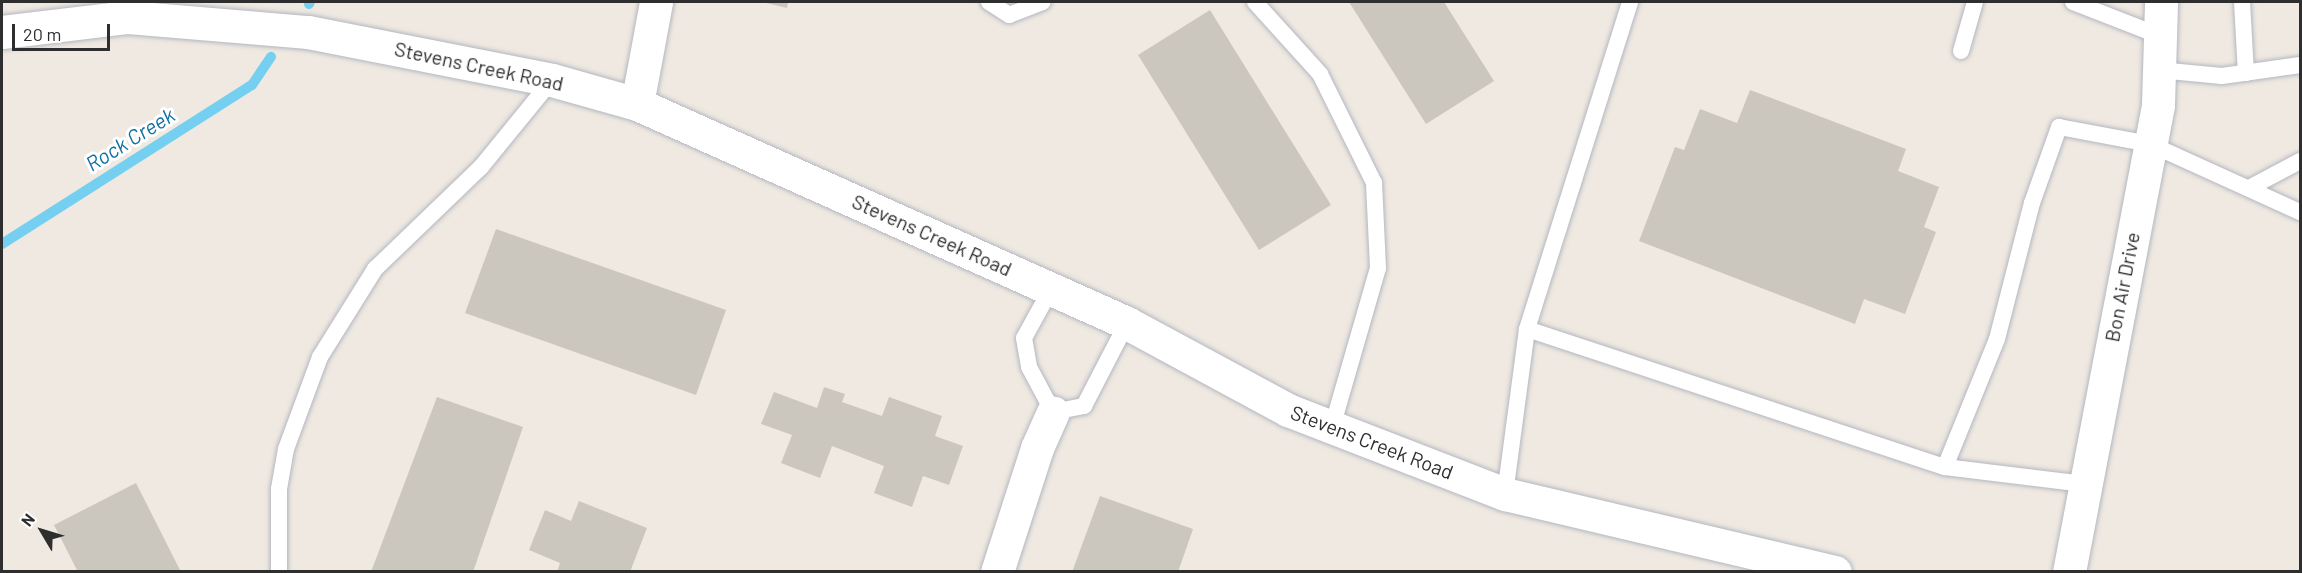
<!DOCTYPE html>
<style>
body{margin:0}
#map{position:relative;width:2302px;height:573px;overflow:hidden;background:#efe9e1;font-family:Barlow,sans-serif}
div>[style]{position:absolute}
.stream>*{height:10px;margin:-5px;padding:0 5px;transform-origin:5px;border-radius:5px;background:#75cff0}
.building>*{inset:0;background:#cbc7bf}
.roads{filter:drop-shadow(0 0 2px #b4b7c1) drop-shadow(0 0 2px #b4b7c1)}
.service>*{height:16px;margin:-8px;padding:0 8px;transform-origin:8px;border-radius:8px;background:#fff}
.minor>*{height:33px;margin:-16.5px;padding:0 16.5px;transform-origin:16.5px;border-radius:16.5px;background:#fff}
.tertiary>*{height:33px;margin:-16.5px;padding:0 16.5px;transform-origin:16.5px;border-radius:16.5px;background:#fff}
span{translate:-50% -50%;white-space:nowrap;text-align:center;line-height:1.15;-webkit-text-stroke:6px #fff;paint-order:stroke}
.street-label{font-size:20px;color:#2e2e2e}
.water-label{font-size:21px;color:#0d6fa3;font-style:italic}
.frame{position:absolute;inset:0;border:3px solid #2e2e2e;pointer-events:none}
.north{position:absolute;left:12px;top:501px;width:60px;height:60px;-webkit-text-stroke:4px #fff;paint-order:stroke;rotate:308deg;font-size:16px;font-weight:700;line-height:24px;text-align:center;color:#2e2e2e}
.north::after{content:'';display:block;margin:auto;width:21px;height:27px;background:#2e2e2e;clip-path:polygon(50% 0,100% 100%,50% 72%,0 100%)}
.scale{position:absolute;left:12px;top:24px;width:98px;height:27px;box-sizing:border-box;border:3px solid #2e2e2e;border-top:0;padding-left:8px;font-size:18px;line-height:21px;white-space:nowrap;color:#2e2e2e;-webkit-text-stroke:4px #fff;paint-order:stroke}
</style>
<div id="map">
<div class="stream">
<div style="left:309px;top:4px;width:2px;rotate:-63deg"></div>
<div style="left:2px;top:244px;width:296px;rotate:-32.5deg"></div>
<div style="left:252px;top:85px;width:34px;rotate:-56deg"></div>
</div>
<div class="building">
<div style="clip-path:polygon(762px 2px,788px 2px,787px 8px)"></div>
<div style="clip-path:polygon(1349px 2px,1444px 2px,1494px 81px,1426px 124px)"></div>
<div style="clip-path:polygon(1210px 10px,1331px 205px,1259px 250px,1138px 55px)"></div>
<div style="clip-path:polygon(1750px 90px,1906px 149px,1898px 171px,1939px 187px,1924px 227px,1936px 232px,1905px 314px,1864px 299px,1855px 324px,1639px 241px,1675px 147px,1684px 150px,1700px 109px,1737px 123px)"></div>
<div style="clip-path:polygon(496px 229px,726px 310px,696px 395px,465px 313px)"></div>
<div style="clip-path:polygon(824px 387px,845px 394px,842px 402px,882px 416px,889px 397px,942px 416px,935px 436px,963px 446px,949px 485px,923px 476px,912px 507px,874px 493px,884px 466px,832px 446px,820px 478px,781px 463px,792px 435px,761px 424px,774px 392px,817px 408px)"></div>
<div style="clip-path:polygon(437px 397px,523px 427px,473px 572px,371px 572px)"></div>
<div style="clip-path:polygon(136px 483px,181px 572px,78px 572px,54px 525px)"></div>
<div style="clip-path:polygon(1100px 496px,1193px 529px,1178px 572px,1072px 572px)"></div>
<div style="clip-path:polygon(579px 501px,647px 528px,630px 572px,557px 572px,560px 563px,529px 550px,545px 510px,571px 521px)"></div>
</div>
<div class="roads">
<div class="service">
<div style="left:989px;top:2px;width:24px;rotate:33deg"></div>
<div style="left:1009px;top:15px;width:36px;rotate:-21deg"></div>
<div style="left:1255px;top:2px;width:97px;rotate:47.9deg"></div>
<div style="left:1320px;top:74px;width:122px;rotate:63.6deg"></div>
<div style="left:1374px;top:183px;width:85px;rotate:87.3deg"></div>
<div style="left:1378px;top:268px;width:166px;rotate:106.1deg"></div>
<div style="left:2073px;top:2px;width:93px;rotate:21.3deg"></div>
<div style="left:2242px;top:2px;width:71px;rotate:86.8deg"></div>
<div style="left:1961px;top:51px;width:51px;rotate:-74.1deg"></div>
<div style="left:2159px;top:70px;width:63px;rotate:5.4deg"></div>
<div style="left:2222px;top:76px;width:79px;rotate:-8deg"></div>
<div style="left:2249px;top:188px;width:58px;rotate:-27.9deg"></div>
<div style="left:1051px;top:289px;width:56px;rotate:118.9deg"></div>
<div style="left:1024px;top:338px;width:29px;rotate:80deg"></div>
<div style="left:1029px;top:367px;width:51px;rotate:61.9deg"></div>
<div style="left:1053px;top:412px;width:32px;rotate:-11deg"></div>
<div style="left:1084px;top:406px;width:93px;rotate:-62.6deg"></div>
<div style="left:1527px;top:329px;width:440px;rotate:18.3deg"></div>
<div style="left:1945px;top:467px;width:140px;rotate:7deg"></div>
<div style="left:1945px;top:467px;width:138px;rotate:-67.9deg"></div>
<div style="left:1997px;top:339px;width:140px;rotate:-75.6deg"></div>
<div style="left:2032px;top:203px;width:81px;rotate:-70.4deg"></div>
<div style="left:2059px;top:127px;width:93px;rotate:10.6deg"></div>
<div style="left:2150px;top:144px;width:165px;rotate:24.4deg"></div>
<div style="left:1505px;top:494px;width:166px;rotate:-82.4deg"></div>
<div style="left:1527px;top:329px;width:343px;rotate:-72.5deg"></div>
<div style="left:279px;top:572px;width:83px;rotate:-90deg"></div>
<div style="left:279px;top:489px;width:41px;rotate:-80.1deg"></div>
<div style="left:286px;top:449px;width:98px;rotate:-69.7deg"></div>
<div style="left:320px;top:357px;width:104px;rotate:-58deg"></div>
<div style="left:375px;top:269px;width:147px;rotate:-43.9deg"></div>
<div style="left:481px;top:167px;width:112px;rotate:-50.8deg"></div>
</div>
<div class="minor">
<div style="left:637px;top:104px;width:104px;rotate:-79.4deg"></div>
<div style="left:997px;top:572px;width:130px;rotate:-72.1deg"></div>
<div style="left:1037px;top:448px;width:39px;rotate:-66deg"></div>
<div style="left:2069px;top:572px;width:475px;rotate:-79.2deg"></div>
<div style="left:2158px;top:105px;width:103px;rotate:-88.3deg"></div>
</div>
<div class="tertiary">
<div style="left:2px;top:32px;width:127px;rotate:-6.8deg"></div>
<div style="left:128px;top:17px;width:181px;rotate:4.8deg"></div>
<div style="left:308px;top:32px;width:249px;rotate:11.1deg"></div>
<div style="left:552px;top:80px;width:88px;rotate:15.8deg"></div>
<div style="left:637px;top:104px;width:537px;rotate:24.08deg"></div>
<div style="left:1127px;top:323px;width:183px;rotate:28.4deg"></div>
<div style="left:1288px;top:410px;width:233px;rotate:21.2deg"></div>
<div style="left:1505px;top:494px;width:339px;rotate:13.3deg"></div>
</div>
</div>
<div class="street-label">
<span style="left:479px;top:66px;rotate:12deg">Stevens Creek Road</span>
<span style="left:932px;top:235px;rotate:24deg">Stevens Creek Road</span>
<span style="left:2122px;top:287px;rotate:-79deg">Bon Air Drive</span>
<span style="left:1372px;top:442px;rotate:21deg">Stevens Creek Road</span>
</div>
<div class="water-label">
<span style="left:130px;top:139px;rotate:-32deg">Rock Creek</span>
</div>
<div class="frame"></div>
<div class="north">N</div>
<div class="scale">20 m</div>
</div>
